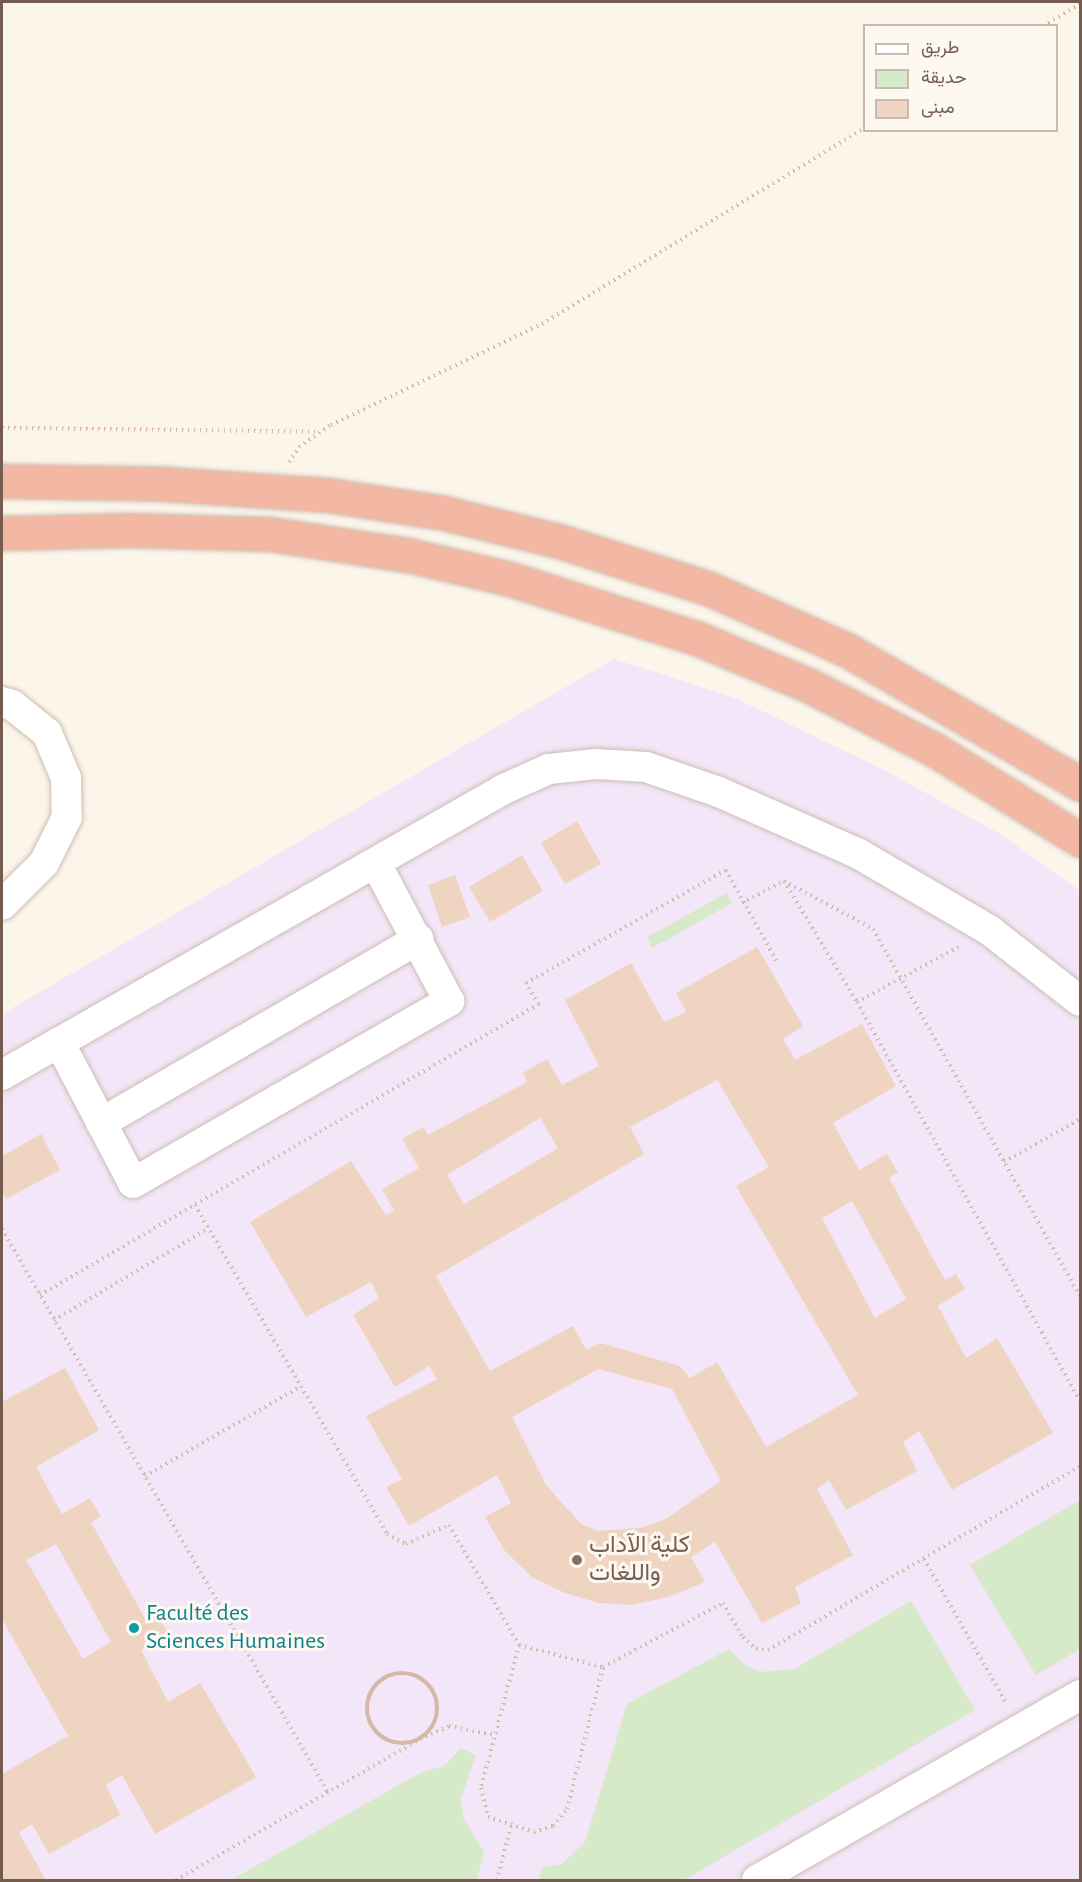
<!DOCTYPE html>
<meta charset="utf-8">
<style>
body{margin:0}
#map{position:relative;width:1082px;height:1882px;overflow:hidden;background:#fcf5ea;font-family:"Alegreya Sans",Vazirmatn,sans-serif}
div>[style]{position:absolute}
.education>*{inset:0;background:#f2e6f8}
.green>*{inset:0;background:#d6e9c8}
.building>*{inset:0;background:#f0d4c2}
.path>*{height:4px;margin-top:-2px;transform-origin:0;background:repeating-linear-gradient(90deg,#d5b8a5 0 1.5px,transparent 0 6px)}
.path>.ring{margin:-2px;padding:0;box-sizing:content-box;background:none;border:4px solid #d5b8a5;border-radius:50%}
.roads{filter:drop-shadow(0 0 2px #cebdb0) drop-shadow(0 0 2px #cebdb0)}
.minor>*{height:30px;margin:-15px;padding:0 15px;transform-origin:15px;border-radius:15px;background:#fff}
.highway>*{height:33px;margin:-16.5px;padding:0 16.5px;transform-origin:16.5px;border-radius:16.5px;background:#f3b8a4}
.dots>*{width:16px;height:16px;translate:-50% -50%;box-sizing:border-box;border:3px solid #fef9f0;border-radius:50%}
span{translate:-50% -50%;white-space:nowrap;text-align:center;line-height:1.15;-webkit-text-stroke:6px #fef9f0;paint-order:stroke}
.education-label{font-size:24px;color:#785e54}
.left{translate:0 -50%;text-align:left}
.culture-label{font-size:24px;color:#0d838f}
.frame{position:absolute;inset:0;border:3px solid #765c4e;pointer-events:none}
.legend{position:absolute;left:863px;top:24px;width:195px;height:108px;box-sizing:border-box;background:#fef9f0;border:2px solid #c8baaf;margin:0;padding:8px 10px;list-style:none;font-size:18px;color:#765c4e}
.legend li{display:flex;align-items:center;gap:12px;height:30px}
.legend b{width:30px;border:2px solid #c8baaf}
</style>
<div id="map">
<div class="education">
<div style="clip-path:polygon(614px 659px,735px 698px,884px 770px,1000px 834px,1080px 891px,1080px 1880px,2px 1880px,2px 1014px)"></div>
</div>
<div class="green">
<div style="clip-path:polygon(727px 893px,732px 903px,652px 948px,647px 937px)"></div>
<div style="clip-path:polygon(1080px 1500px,1080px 1649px,1036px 1675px,970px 1565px)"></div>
<div style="clip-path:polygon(911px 1601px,975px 1710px,684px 1880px,539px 1880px,542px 1868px,562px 1864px,585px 1842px,627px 1704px,729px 1649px,741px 1662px,759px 1672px,794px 1669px)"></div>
<div style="clip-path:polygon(461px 1748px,476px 1755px,460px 1801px,464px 1819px,484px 1852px,477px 1880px,231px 1880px,422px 1772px,444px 1766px)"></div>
</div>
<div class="building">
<div style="clip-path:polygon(577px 821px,601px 864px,565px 884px,541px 843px)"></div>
<div style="clip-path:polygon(522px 855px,543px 891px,490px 922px,469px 887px)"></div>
<div style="clip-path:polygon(455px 875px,470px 917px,442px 927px,428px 885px)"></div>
<div style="clip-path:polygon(evenodd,757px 947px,803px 1026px,783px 1039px,795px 1060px,862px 1024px,896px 1086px,833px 1123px,859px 1170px,887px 1154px,898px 1172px,889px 1178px,945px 1280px,956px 1274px,965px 1289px,938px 1306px,966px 1358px,997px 1338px,1053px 1433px,952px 1490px,919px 1431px,903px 1442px,917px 1471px,846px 1510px,829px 1480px,817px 1489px,853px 1555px,795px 1587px,801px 1603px,762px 1623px,715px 1542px,691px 1557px,705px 1582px,668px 1597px,631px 1605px,599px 1603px,565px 1593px,532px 1577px,505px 1551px,485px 1517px,511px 1503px,497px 1475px,409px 1526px,386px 1487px,402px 1479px,366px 1416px,437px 1379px,429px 1366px,395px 1387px,353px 1315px,379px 1298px,371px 1282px,306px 1317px,250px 1222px,351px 1161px,386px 1215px,394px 1211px,382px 1189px,419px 1168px,402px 1139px,423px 1127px,428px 1135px,527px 1082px,523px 1073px,547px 1059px,562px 1085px,599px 1066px,565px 1000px,631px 963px,664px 1022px,686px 1012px,676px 993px,757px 947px,717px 1080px,769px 1167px,736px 1186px,858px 1395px,766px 1447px,717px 1362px,690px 1378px,680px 1366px,600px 1343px,586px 1350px,573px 1326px,490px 1371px,436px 1276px,644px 1154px,630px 1127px,717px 1080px,757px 947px,540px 1118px,558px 1148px,464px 1204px,447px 1175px,540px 1118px,757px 947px,852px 1201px,906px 1299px,875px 1318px,822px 1218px,852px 1201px,757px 947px,598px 1369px,672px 1389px,721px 1481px,664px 1520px,640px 1528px,598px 1531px,581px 1524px,546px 1485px,512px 1417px,598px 1369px)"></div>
<div style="clip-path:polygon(41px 1134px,60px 1170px,6px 1199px,2px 1191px,2px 1156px)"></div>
<div style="clip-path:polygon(evenodd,65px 1368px,99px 1430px,36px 1467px,62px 1514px,90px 1498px,101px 1517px,91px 1522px,148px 1624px,159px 1618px,168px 1633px,141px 1650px,168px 1702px,200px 1683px,256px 1777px,155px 1834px,122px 1775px,106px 1785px,120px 1815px,49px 1854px,32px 1824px,19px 1833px,46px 1880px,2px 1880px,2px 1774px,68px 1736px,2px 1619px,2px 1402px,65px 1368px,56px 1544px,111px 1642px,83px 1659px,26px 1560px,56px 1544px)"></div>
</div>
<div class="path">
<div style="left:1043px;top:26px;width:43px;rotate:-30.7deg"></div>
<div style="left:2px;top:428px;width:317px;rotate:0.7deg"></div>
<div style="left:289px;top:462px;width:18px;rotate:-56deg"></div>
<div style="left:299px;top:447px;width:39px;rotate:-35deg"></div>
<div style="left:331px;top:425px;width:234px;rotate:-25.6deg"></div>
<div style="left:542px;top:324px;width:377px;rotate:-31.3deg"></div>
<div style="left:784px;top:881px;width:141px;rotate:58.9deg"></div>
<div style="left:857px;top:1002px;width:457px;rotate:60.8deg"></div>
<div style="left:742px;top:903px;width:47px;rotate:-27.6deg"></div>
<div style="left:784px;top:881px;width:101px;rotate:28.3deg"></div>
<div style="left:873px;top:929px;width:421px;rotate:60.6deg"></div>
<div style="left:857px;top:1002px;width:117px;rotate:-28.5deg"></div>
<div style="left:1004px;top:1162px;width:87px;rotate:-29.5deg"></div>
<div style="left:195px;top:1205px;width:381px;rotate:59.7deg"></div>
<div style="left:387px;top:1534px;width:21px;rotate:28deg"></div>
<div style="left:406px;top:1544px;width:47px;rotate:-23.8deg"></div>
<div style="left:449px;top:1525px;width:139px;rotate:59.7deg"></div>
<div style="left:519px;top:1645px;width:87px;rotate:14.7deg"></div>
<div style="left:603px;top:1667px;width:136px;rotate:-28.1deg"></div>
<div style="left:723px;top:1603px;width:39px;rotate:60deg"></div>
<div style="left:743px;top:1637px;width:18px;rotate:43deg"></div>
<div style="left:756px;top:1649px;width:12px;rotate:5deg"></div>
<div style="left:768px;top:1650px;width:362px;rotate:-30.5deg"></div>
<div style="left:2px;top:1229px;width:653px;rotate:59.94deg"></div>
<div style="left:40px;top:1295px;width:578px;rotate:-30.25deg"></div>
<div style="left:539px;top:1004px;width:25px;rotate:-122deg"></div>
<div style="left:526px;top:983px;width:230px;rotate:-29.5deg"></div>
<div style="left:726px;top:870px;width:105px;rotate:61deg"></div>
<div style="left:54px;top:1320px;width:180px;rotate:-30.7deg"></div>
<div style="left:145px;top:1476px;width:179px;rotate:-29.9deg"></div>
<div style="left:924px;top:1559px;width:166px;rotate:60.3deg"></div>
<div style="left:519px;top:1645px;width:148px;rotate:104.9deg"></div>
<div style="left:481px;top:1788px;width:30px;rotate:76deg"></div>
<div style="left:488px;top:1817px;width:48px;rotate:18.1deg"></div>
<div style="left:534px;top:1832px;width:20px;rotate:-18deg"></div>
<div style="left:553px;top:1826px;width:22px;rotate:-51deg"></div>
<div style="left:567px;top:1809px;width:146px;rotate:-75.8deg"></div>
<div class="ring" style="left:367px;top:1673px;width:66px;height:66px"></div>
<div style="left:176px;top:1880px;width:282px;rotate:-30deg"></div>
<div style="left:420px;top:1739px;width:32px;rotate:-24deg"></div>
<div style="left:449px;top:1726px;width:47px;rotate:11.1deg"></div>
<div style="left:497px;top:1880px;width:57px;rotate:-75.7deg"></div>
</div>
<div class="roads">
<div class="minor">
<div style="left:2px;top:702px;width:10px;rotate:17deg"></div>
<div style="left:12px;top:705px;width:45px;rotate:38.7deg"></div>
<div style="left:47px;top:733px;width:49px;rotate:67.1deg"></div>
<div style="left:66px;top:778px;width:39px;rotate:89deg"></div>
<div style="left:67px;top:817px;width:51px;rotate:116.6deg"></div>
<div style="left:44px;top:863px;width:59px;rotate:135deg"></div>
<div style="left:59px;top:1042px;width:159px;rotate:62.3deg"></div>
<div style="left:133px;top:1183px;width:365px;rotate:-29.9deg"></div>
<div style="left:449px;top:1001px;width:157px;rotate:-118deg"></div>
<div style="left:2px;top:1075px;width:578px;rotate:-29.67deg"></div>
<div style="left:504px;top:789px;width:49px;rotate:-24deg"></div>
<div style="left:549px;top:769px;width:47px;rotate:-6.1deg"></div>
<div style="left:596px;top:764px;width:50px;rotate:3.4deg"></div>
<div style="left:646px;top:767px;width:77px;rotate:18.9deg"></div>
<div style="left:719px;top:792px;width:153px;rotate:23.9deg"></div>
<div style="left:859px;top:854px;width:151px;rotate:30.3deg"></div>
<div style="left:989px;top:930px;width:115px;rotate:38deg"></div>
<div style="left:101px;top:1123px;width:367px;rotate:-30.1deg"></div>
<div style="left:757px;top:1880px;width:372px;rotate:-29.8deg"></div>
</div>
<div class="highway">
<div style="left:2px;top:481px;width:164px;rotate:1deg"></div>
<div style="left:166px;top:484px;width:162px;rotate:3.9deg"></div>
<div style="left:328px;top:495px;width:117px;rotate:8.8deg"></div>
<div style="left:444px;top:513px;width:118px;rotate:13.7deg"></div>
<div style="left:559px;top:541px;width:158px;rotate:17.6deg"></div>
<div style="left:710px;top:589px;width:150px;rotate:24deg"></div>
<div style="left:847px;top:650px;width:269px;rotate:29.9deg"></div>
<div style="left:2px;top:533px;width:127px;rotate:-1.4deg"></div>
<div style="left:129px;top:530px;width:141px;rotate:1.6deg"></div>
<div style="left:270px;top:534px;width:140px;rotate:8.7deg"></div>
<div style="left:408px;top:555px;width:105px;rotate:13.2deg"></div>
<div style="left:510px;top:579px;width:198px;rotate:17.6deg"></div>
<div style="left:699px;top:639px;width:118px;rotate:22.9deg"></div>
<div style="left:808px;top:685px;width:143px;rotate:27.1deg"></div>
<div style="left:935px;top:750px;width:171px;rotate:31.8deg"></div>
</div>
</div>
<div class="dots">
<div style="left:577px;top:1560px;background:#8d6e63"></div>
<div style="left:134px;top:1628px;background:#0f9aa8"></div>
</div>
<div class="education-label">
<span class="left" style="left:589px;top:1560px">كلية الآداب<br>واللغات</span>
</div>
<div class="culture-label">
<span class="left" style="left:146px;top:1628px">Faculté des<br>Sciences Humaines</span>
</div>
<div class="frame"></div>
<ul class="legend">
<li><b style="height:8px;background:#fff"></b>طريق</li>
<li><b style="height:16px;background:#d6e9c8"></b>حديقة</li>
<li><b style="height:16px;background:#f0d4c2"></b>مبنى</li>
</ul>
</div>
